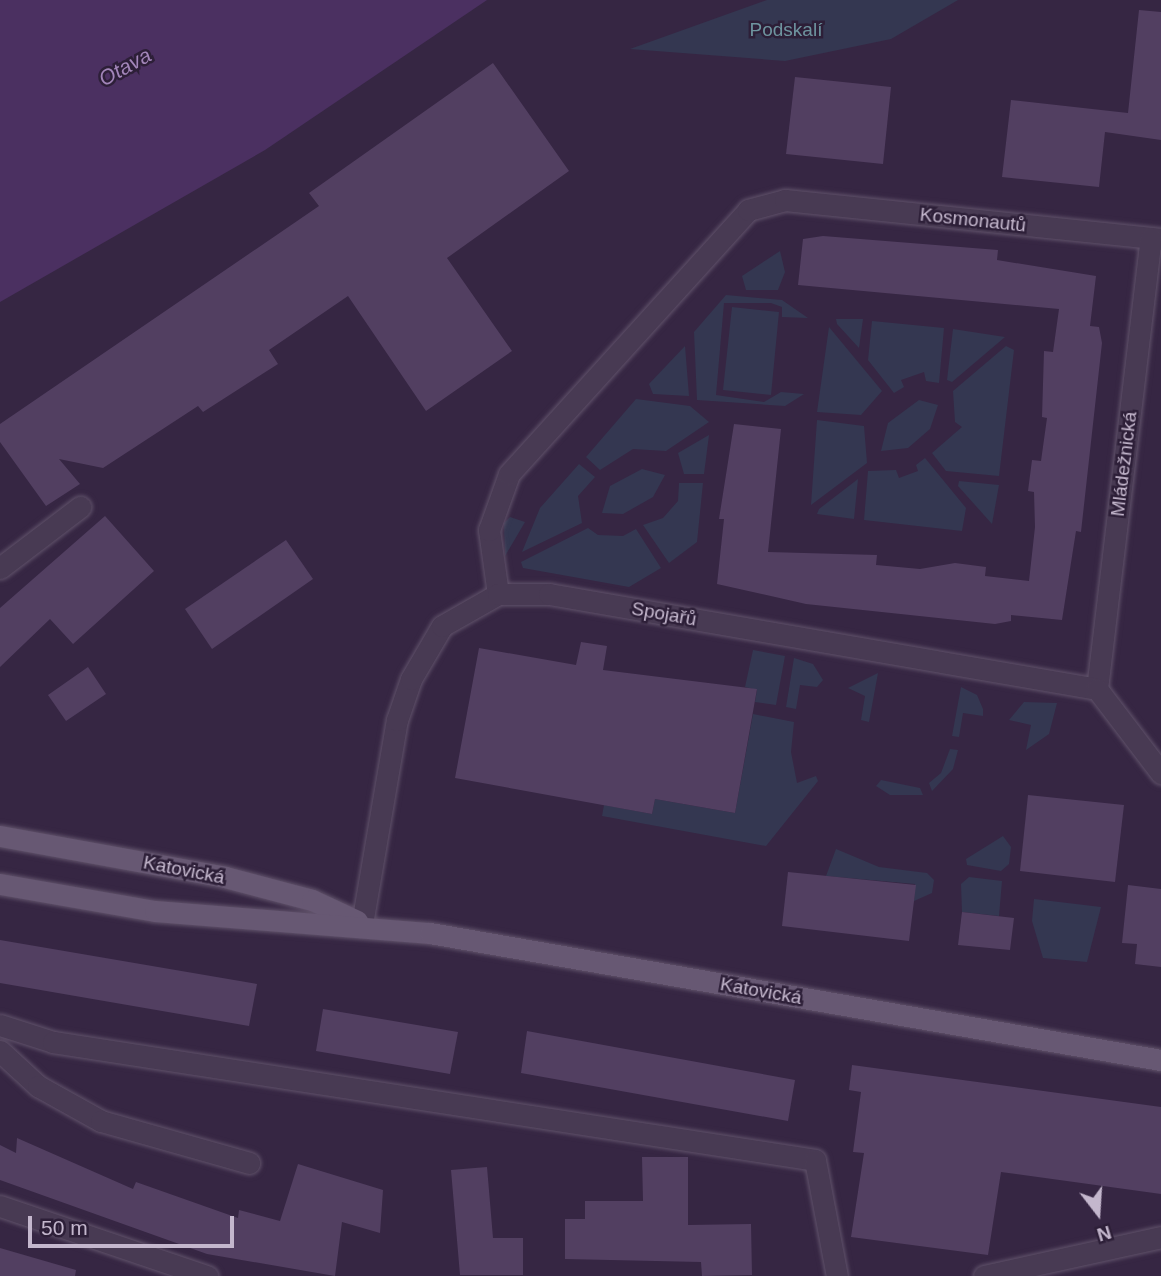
<!DOCTYPE html>
<meta charset="utf-8">
<style>
body{margin:0}
#map{position:relative;width:1161px;height:1276px;overflow:hidden;background:#362643;font-family:Arial,sans-serif}
div>[style]{position:absolute}
.green>*{inset:0;background:#343751}
.water>*{inset:0;background:#4b3061}
.building>*{inset:0;background:#523f61}
.roads{filter:drop-shadow(0 0 2px #60526a) drop-shadow(0 0 2px #60526a)}
.minor>*{height:21px;margin:-10.5px;padding:0 10.5px;transform-origin:10.5px;border-radius:10.5px;background:#483a53}
.major>*{height:21px;margin:-10.5px;padding:0 10.5px;transform-origin:10.5px;border-radius:10.5px;background:#675873}
span{translate:-50% -50%;white-space:nowrap;text-align:center;line-height:1.15;-webkit-text-stroke:5px #2d1f38;paint-order:stroke}
.park-label{font-size:19px;color:#6e949f}
.street-label{font-size:19px;color:#c4b7cd}
.water-label{font-size:21px;color:#a285b9;font-style:italic}
.north{position:absolute;left:1063px;top:1178px;width:70px;height:70px;-webkit-text-stroke:5px #2d1f38;paint-order:stroke;rotate:163deg;font-size:19px;font-weight:700;line-height:28px;text-align:center;color:#c4b7cd}
.north::after{content:'';display:block;margin:auto;width:24px;height:32px;background:#c4b7cd;clip-path:polygon(50% 0,100% 100%,50% 72%,0 100%)}
.scale{position:absolute;left:28px;top:1216px;width:206px;height:32px;box-sizing:border-box;border:4px solid #c4b7cd;border-top:0;padding-left:9px;font-size:21px;line-height:24px;white-space:nowrap;color:#c4b7cd;-webkit-text-stroke:5px #2d1f38;paint-order:stroke}
</style>
<div id="map">
<div class="green">
<div style="clip-path:polygon(767px 0,958px 0,891px 39px,785px 61px,630px 49px)"></div>
<div style="clip-path:polygon(780px 251px,785px 272px,778px 290px,746px 290px,742px 276px)"></div>
<div style="clip-path:polygon(726px 295px,782px 300px,808px 318px,782px 317px,782px 307px,771px 303px,724px 303px,716px 395px,764px 402px,781px 392px,804px 394px,785px 406px,697px 400px,694px 332px)"></div>
<div style="clip-path:polygon(732px 307px,779px 312px,771px 395px,723px 390px)"></div>
<div style="clip-path:polygon(836px 319px,863px 319px,859px 348px,837px 324px)"></div>
<div style="clip-path:polygon(872px 321px,944px 328px,939px 383px,926px 381px,924px 372px,901px 380px,904px 387px,894px 393px,868px 360px)"></div>
<div style="clip-path:polygon(829px 327px,882px 391px,861px 415px,817px 412px)"></div>
<div style="clip-path:polygon(953px 329px,1005px 337px,952px 382px,947px 380px)"></div>
<div style="clip-path:polygon(685px 346px,689px 396px,653px 394px,649px 384px)"></div>
<div style="clip-path:polygon(1006px 346px,1014px 350px,999px 476px,946px 471px,932px 453px,962px 427px,955px 422px,953px 391px)"></div>
<div style="clip-path:polygon(636px 399px,690px 406px,709px 422px,666px 451px,633px 449px,600px 470px,586px 457px)"></div>
<div style="clip-path:polygon(919px 400px,938px 405px,930px 429px,908px 448px,881px 451px,888px 423px)"></div>
<div style="clip-path:polygon(817px 420px,864px 426px,867px 463px,811px 505px)"></div>
<div style="clip-path:polygon(709px 435px,704px 474px,684px 474px,678px 453px)"></div>
<div style="clip-path:polygon(925px 458px,966px 508px,962px 531px,864px 520px,868px 471px,896px 470px,899px 478px,918px 471px,916px 465px)"></div>
<div style="clip-path:polygon(579px 464px,595px 477px,578px 496px,582px 523px,522px 552px,540px 508px)"></div>
<div style="clip-path:polygon(642px 469px,665px 475px,653px 497px,623px 514px,602px 513px,610px 486px)"></div>
<div style="clip-path:polygon(858px 479px,854px 519px,817px 514px,819px 509px)"></div>
<div style="clip-path:polygon(959px 481px,999px 485px,992px 524px,958px 486px)"></div>
<div style="clip-path:polygon(679px 483px,703px 483px,697px 542px,669px 563px,643px 525px,663px 518px,678px 501px)"></div>
<div style="clip-path:polygon(510px 517px,525px 522px,505px 556px,504px 523px)"></div>
<div style="clip-path:polygon(588px 528px,598px 535px,623px 536px,636px 529px,661px 568px,629px 587px,523px 568px,521px 562px)"></div>
<div style="clip-path:polygon(753px 650px,785px 656px,776px 705px,755px 702px,757px 690px,745px 687px)"></div>
<div style="clip-path:polygon(794px 658px,813px 664px,823px 680px,817px 687px,800px 685px,796px 709px,786px 707px)"></div>
<div style="clip-path:polygon(878px 673px,869px 722px,861px 720px,865px 696px,848px 688px)"></div>
<div style="clip-path:polygon(961px 687px,977px 695px,983px 709px,983px 716px,963px 713px,959px 737px,952px 736px)"></div>
<div style="clip-path:polygon(1024px 702px,1057px 703px,1049px 734px,1026px 750px,1031px 725px,1009px 720px)"></div>
<div style="clip-path:polygon(753px 714px,794px 722px,791px 752px,797px 783px,816px 776px,818px 781px,766px 846px,602px 816px,604px 805px,652px 814px,655px 799px,735px 813px)"></div>
<div style="clip-path:polygon(950px 749px,958px 750px,953px 769px,932px 791px,929px 783px,941px 773px)"></div>
<div style="clip-path:polygon(881px 780px,920px 788px,923px 795px,890px 795px,876px 786px)"></div>
<div style="clip-path:polygon(1003px 836px,1011px 847px,1009px 864px,1001px 871px,967px 865px,966px 859px)"></div>
<div style="clip-path:polygon(836px 849px,879px 867px,927px 873px,934px 880px,932px 893px,914px 901px,915px 884px,826px 876px)"></div>
<div style="clip-path:polygon(969px 877px,1002px 881px,999px 916px,962px 912px,961px 884px)"></div>
<div style="clip-path:polygon(1034px 899px,1101px 907px,1087px 962px,1043px 958px,1032px 921px)"></div>
</div>
<div class="water">
<div style="clip-path:polygon(0 0,487px 0,265px 150px,0 302px)"></div>
</div>
<div class="building">
<div style="clip-path:polygon(1139px 10px,1161px 12px,1161px 140px,1105px 132px,1099px 187px,1002px 177px,1011px 100px,1128px 113px)"></div>
<div style="clip-path:polygon(493px 63px,569px 171px,447px 258px,512px 351px,426px 411px,348px 296px,269px 350px,278px 364px,203px 412px,198px 406px,103px 468px,59px 459px,80px 484px,46px 506px,0 442px,0 424px,319px 206px,309px 193px)"></div>
<div style="clip-path:polygon(795px 77px,891px 87px,883px 164px,786px 154px)"></div>
<div style="clip-path:polygon(823px 236px,998px 250px,997px 260px,1096px 276px,1090px 326px,1099px 327px,1102px 343px,1081px 532px,1076px 531px,1062px 620px,1011px 615px,1011px 621px,995px 624px,806px 604px,717px 584px,724px 519px,719px 519px,734px 424px,781px 429px,768px 552px,877px 555px,876px 565px,920px 569px,955px 563px,986px 567px,985px 576px,1029px 581px,1035px 527px,1034px 492px,1028px 491px,1032px 460px,1041px 461px,1047px 418px,1042px 417px,1044px 351px,1053px 352px,1059px 309px,798px 285px,803px 239px)"></div>
<div style="clip-path:polygon(105px 516px,154px 571px,73px 644px,50px 619px,0 667px,0 608px)"></div>
<div style="clip-path:polygon(286px 540px,313px 579px,212px 649px,185px 609px)"></div>
<div style="clip-path:polygon(581px 642px,607px 646px,603px 670px,757px 689px,735px 813px,655px 799px,652px 814px,455px 778px,479px 648px,576px 665px)"></div>
<div style="clip-path:polygon(88px 667px,106px 694px,66px 721px,48px 695px)"></div>
<div style="clip-path:polygon(1028px 795px,1124px 805px,1115px 882px,1020px 871px)"></div>
<div style="clip-path:polygon(788px 872px,916px 885px,909px 941px,782px 926px)"></div>
<div style="clip-path:polygon(1128px 885px,1161px 889px,1161px 967px,1135px 964px,1137px 944px,1122px 943px)"></div>
<div style="clip-path:polygon(962px 912px,1014px 918px,1010px 950px,958px 945px)"></div>
<div style="clip-path:polygon(0 940px,257px 984px,249px 1026px,0 983px)"></div>
<div style="clip-path:polygon(323px 1009px,458px 1032px,450px 1074px,316px 1051px)"></div>
<div style="clip-path:polygon(527px 1031px,795px 1080px,788px 1121px,521px 1073px)"></div>
<div style="clip-path:polygon(852px 1065px,1161px 1107px,1161px 1194px,1001px 1172px,988px 1255px,851px 1237px,864px 1153px,853px 1152px,861px 1092px,849px 1090px)"></div>
<div style="clip-path:polygon(17px 1138px,133px 1189px,136px 1182px,238px 1218px,239px 1210px,280px 1221px,298px 1164px,383px 1190px,380px 1233px,342px 1222px,335px 1276px,207px 1254px,0 1180px,0 1145px,16px 1153px)"></div>
<div style="clip-path:polygon(642px 1157px,688px 1157px,688px 1225px,751px 1224px,752px 1275px,702px 1276px,701px 1262px,565px 1259px,565px 1219px,585px 1219px,585px 1201px,643px 1201px)"></div>
<div style="clip-path:polygon(487px 1167px,493px 1238px,523px 1238px,523px 1275px,460px 1275px,451px 1170px)"></div>
<div style="clip-path:polygon(0 1248px,76px 1270px,75px 1276px,0 1276px)"></div>
</div>
<div class="roads">
<div class="minor">
<div style="left:0;top:568px;width:101px;rotate:-37.3deg"></div>
<div style="left:498px;top:594px;width:65px;rotate:-98deg"></div>
<div style="left:489px;top:530px;width:59px;rotate:-70.3deg"></div>
<div style="left:509px;top:474px;width:356px;rotate:-47.8deg"></div>
<div style="left:748px;top:210px;width:38px;rotate:-15deg"></div>
<div style="left:785px;top:200px;width:378px;rotate:5.9deg"></div>
<div style="left:1097px;top:689px;width:454px;rotate:-83.2deg"></div>
<div style="left:362px;top:924px;width:207px;rotate:-80.3deg"></div>
<div style="left:397px;top:720px;width:43px;rotate:-71.1deg"></div>
<div style="left:411px;top:679px;width:61px;rotate:-59.7deg"></div>
<div style="left:442px;top:626px;width:64px;rotate:-29.7deg"></div>
<div style="left:498px;top:594px;width:51px"></div>
<div style="left:549px;top:594px;width:556px;rotate:9.83deg"></div>
<div style="left:1097px;top:689px;width:106px;rotate:52.7deg"></div>
<div style="left:0;top:1025px;width:56px;rotate:17.8deg"></div>
<div style="left:53px;top:1042px;width:771px;rotate:8.8deg"></div>
<div style="left:815px;top:1160px;width:118px;rotate:79.3deg"></div>
<div style="left:0;top:1051px;width:52px;rotate:42.6deg"></div>
<div style="left:38px;top:1086px;width:72px;rotate:29.1deg"></div>
<div style="left:101px;top:1121px;width:154px;rotate:15.8deg"></div>
<div style="left:0;top:1206px;width:219px;rotate:18.7deg"></div>
<div style="left:984px;top:1276px;width:181px;rotate:-12.4deg"></div>
</div>
<div class="major">
<div style="left:0;top:836px;width:229px;rotate:10.3deg"></div>
<div style="left:225px;top:877px;width:90px;rotate:14.8deg"></div>
<div style="left:312px;top:900px;width:50px;rotate:25deg"></div>
<div style="left:0;top:884px;width:157px;rotate:9.9deg"></div>
<div style="left:155px;top:911px;width:276px;rotate:4.6deg"></div>
<div style="left:430px;top:933px;width:742px;rotate:9.86deg"></div>
</div>
</div>
<div class="park-label">
<span style="left:786px;top:30px">Podskalí</span>
</div>
<div class="street-label">
<span style="left:973px;top:220px;rotate:6deg">Kosmonautů</span>
<span style="left:1124px;top:464px;rotate:-83deg">Mládežnická</span>
<span style="left:664px;top:614px;rotate:10deg">Spojařů</span>
<span style="left:184px;top:870px;rotate:11deg">Katovická</span>
<span style="left:761px;top:991px;rotate:10deg">Katovická</span>
</div>
<div class="water-label">
<span style="left:125px;top:67px;rotate:-29deg">Otava</span>
</div>
<div class="north">N</div>
<div class="scale">50 m</div>
</div>
